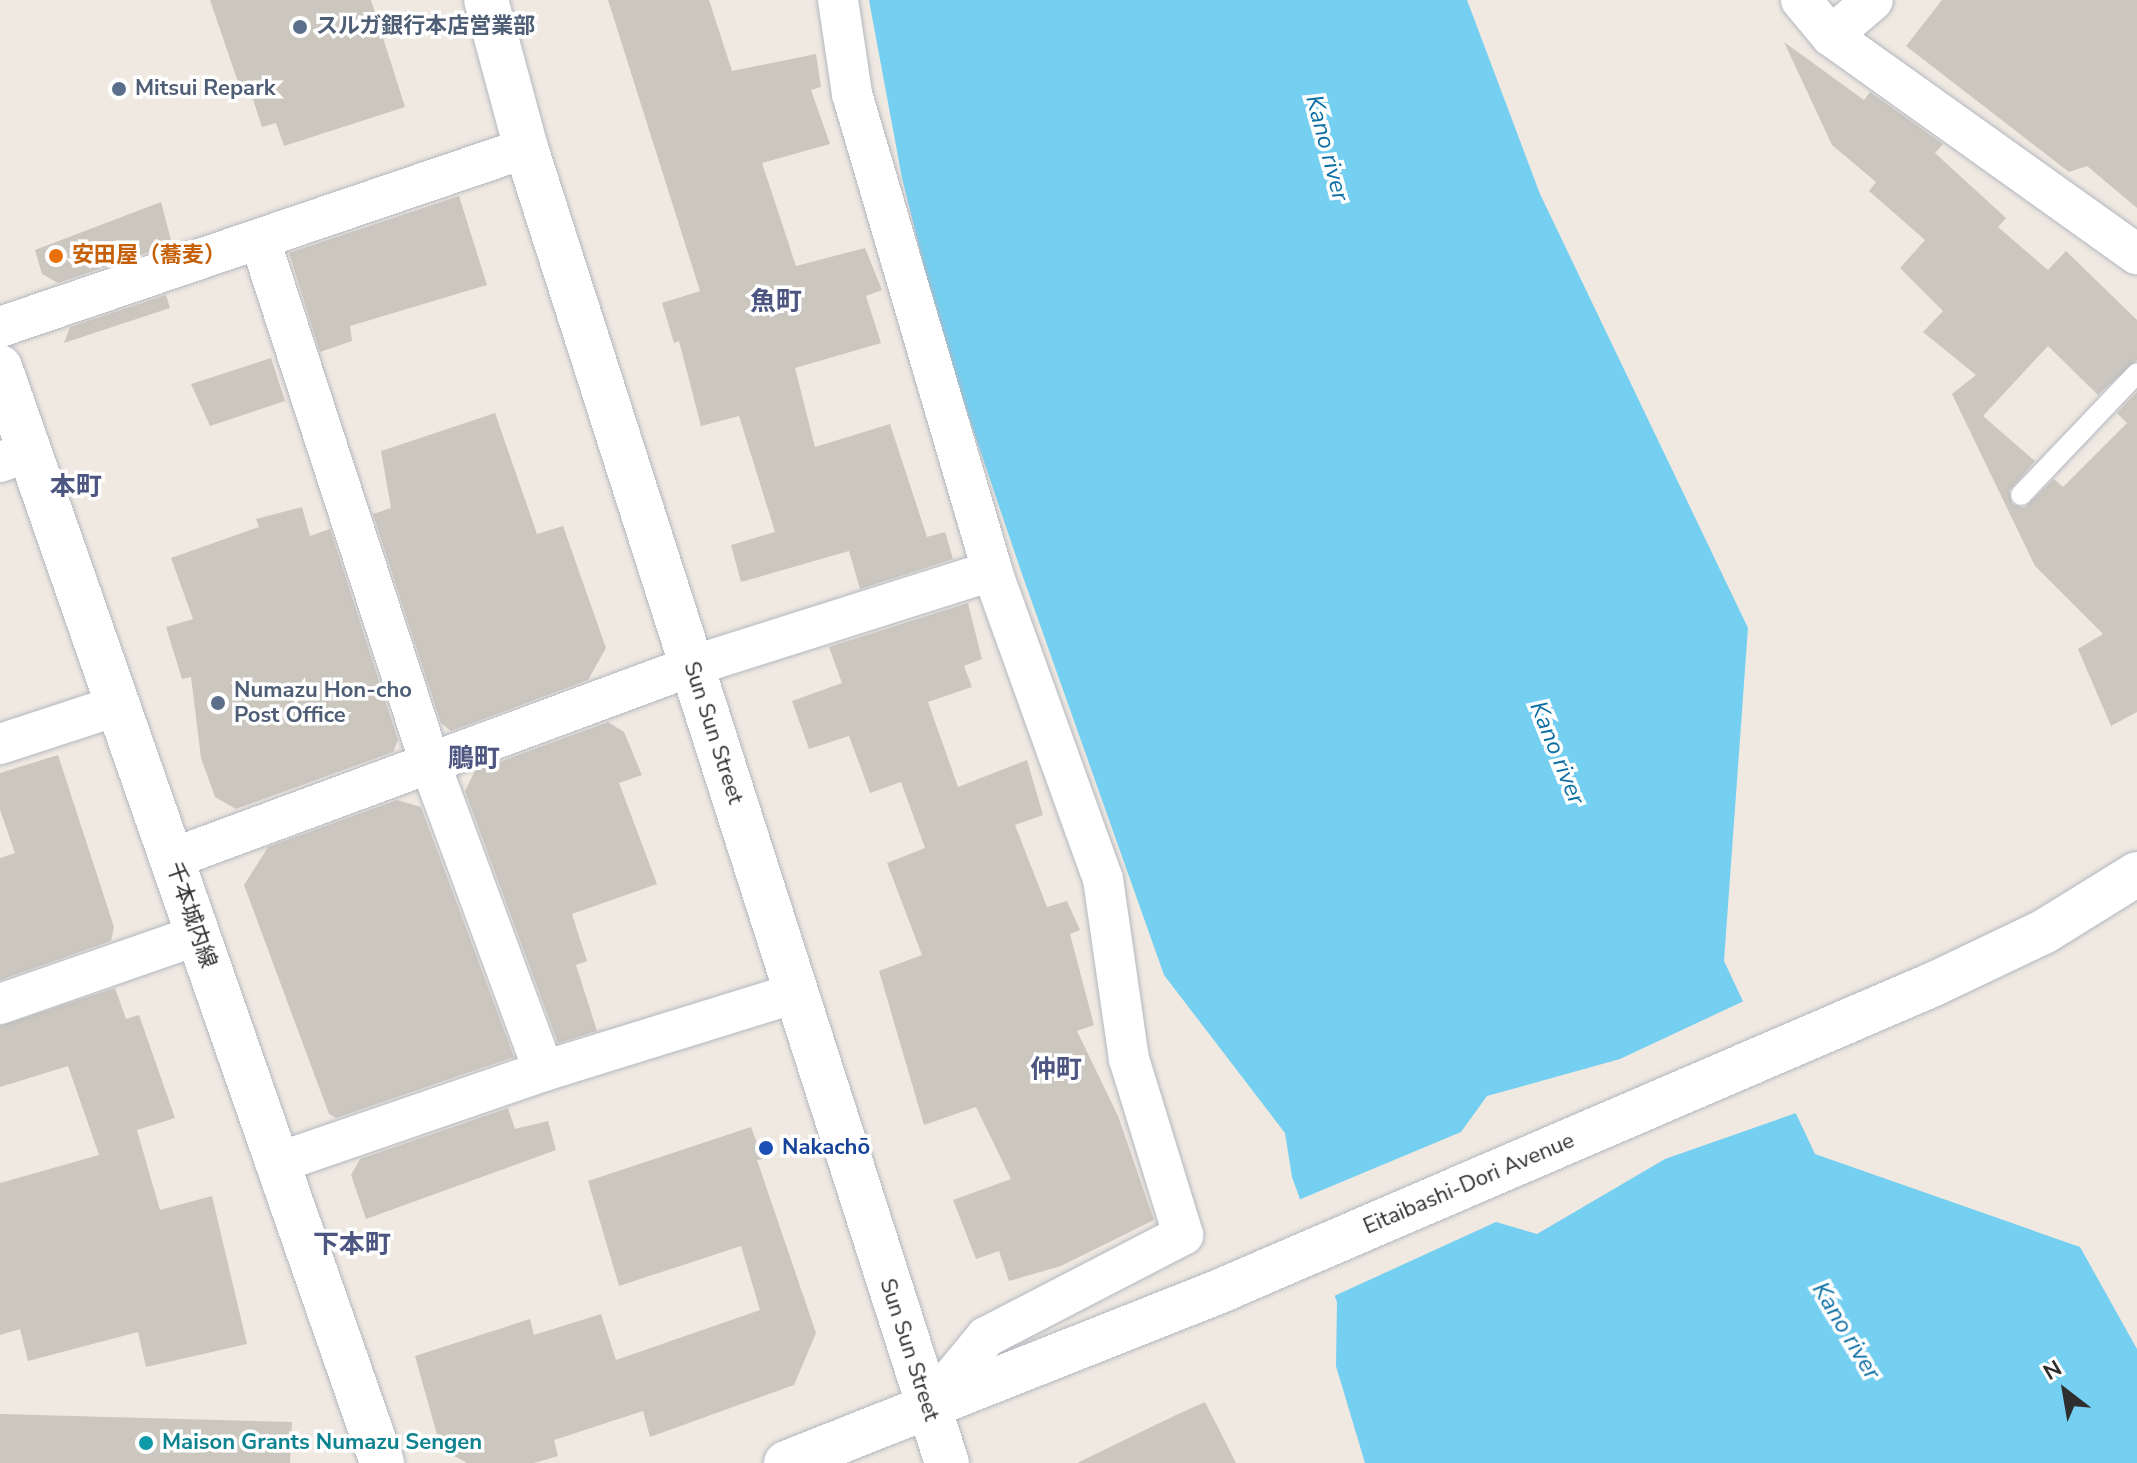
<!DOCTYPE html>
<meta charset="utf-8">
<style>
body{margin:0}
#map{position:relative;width:2137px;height:1463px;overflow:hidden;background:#efe9e1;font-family:"Nunito Sans","Noto Sans JP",sans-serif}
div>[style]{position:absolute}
.water>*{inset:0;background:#75cff0}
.pier>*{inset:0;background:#efe9e1}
.building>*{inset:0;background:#cbc7bf}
.roads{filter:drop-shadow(0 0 2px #b4b7c1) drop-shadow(0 0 2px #b4b7c1)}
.lane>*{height:20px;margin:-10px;padding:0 10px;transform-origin:10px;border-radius:10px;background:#fff}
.street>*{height:40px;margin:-20px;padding:0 20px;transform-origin:20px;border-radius:20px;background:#fff}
.secondary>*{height:44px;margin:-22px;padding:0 22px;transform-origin:22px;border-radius:22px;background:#fff}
.dots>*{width:22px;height:22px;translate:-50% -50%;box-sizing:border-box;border:4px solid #fff;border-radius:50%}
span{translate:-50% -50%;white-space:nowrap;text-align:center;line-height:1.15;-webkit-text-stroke:7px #fff;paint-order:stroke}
.service-label{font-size:22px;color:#4e5e75;font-weight:700}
.left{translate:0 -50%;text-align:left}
.food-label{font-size:22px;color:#c56008;font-weight:700}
.street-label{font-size:22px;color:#2e2e2e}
.transit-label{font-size:22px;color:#164399;font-weight:700}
.culture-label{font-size:22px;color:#0d838f;font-weight:700}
.water-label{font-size:24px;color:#0d6fa3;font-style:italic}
.quarter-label{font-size:26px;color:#4d5680;font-weight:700}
.north{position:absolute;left:2025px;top:1351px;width:80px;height:80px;-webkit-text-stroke:6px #fff;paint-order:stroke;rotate:329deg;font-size:22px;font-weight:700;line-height:32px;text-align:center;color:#2e2e2e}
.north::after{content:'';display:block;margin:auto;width:28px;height:36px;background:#2e2e2e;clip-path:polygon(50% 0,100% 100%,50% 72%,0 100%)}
</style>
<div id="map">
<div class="water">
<div style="clip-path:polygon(869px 0,1467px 0,1540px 194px,1748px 628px,1724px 961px,1815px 1154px,2080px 1247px,2137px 1349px,2137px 1463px,1365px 1463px,1336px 1366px,1337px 1302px,1292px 1177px,1285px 1133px,1164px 975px,1022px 574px,940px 332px,902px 178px)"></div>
</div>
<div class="pier">
<div style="clip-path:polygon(1746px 1000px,1799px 1112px,1665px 1159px,1537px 1234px,1496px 1222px,1332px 1297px,1296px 1201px,1461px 1132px,1487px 1096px,1620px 1059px)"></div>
</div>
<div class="building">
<div style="clip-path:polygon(210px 0,371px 0,405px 107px,284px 146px,276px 123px,262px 127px,248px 84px,240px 88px)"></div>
<div style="clip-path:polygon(608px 0,709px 0,732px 71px,816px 54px,821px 87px,811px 90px,830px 144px,762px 163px,796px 266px,865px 248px,882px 290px,866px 296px,881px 343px,795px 368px,815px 447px,890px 424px,927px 537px,945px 532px,953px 559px,860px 589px,849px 551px,741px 582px,731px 545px,775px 532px,739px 416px,701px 426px,679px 341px,674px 343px,662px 303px,700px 291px)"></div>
<div style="clip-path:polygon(1942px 0,2137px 0,2137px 208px,2087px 166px,2069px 172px,1906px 46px)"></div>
<div style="clip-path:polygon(1784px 42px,1864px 100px,1870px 92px,1943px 144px,1935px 153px,2006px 218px,1998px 227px,2048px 270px,2066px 251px,2137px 320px,2137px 360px,2098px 395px,2048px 346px,1983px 416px,2035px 461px,2009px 491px,2012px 504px,2024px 508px,2054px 479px,2063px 487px,2127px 423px,2117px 413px,2137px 392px,2137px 712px,2111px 726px,2078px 649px,2103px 634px,2035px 566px,1952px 394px,1976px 375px,1923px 332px,1943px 311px,1900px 268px,1925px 240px,1869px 191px,1876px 182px,1832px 145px)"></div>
<div style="clip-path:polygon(459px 196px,487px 285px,350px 326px,352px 341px,320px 352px,289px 253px)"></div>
<div style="clip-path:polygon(161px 202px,172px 244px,58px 283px,42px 274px,35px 250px)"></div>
<div style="clip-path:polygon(166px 295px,170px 308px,64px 343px,70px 327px)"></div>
<div style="clip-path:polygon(271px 358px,285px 401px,210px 426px,191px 384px)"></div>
<div style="clip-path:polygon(495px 413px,537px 534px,563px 526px,606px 648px,588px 680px,451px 731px,441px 723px,373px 514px,391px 508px,381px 451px)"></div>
<div style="clip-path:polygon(302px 507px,310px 536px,330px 529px,398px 740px,393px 752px,236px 809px,215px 797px,201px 758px,191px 677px,182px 679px,166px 627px,193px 619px,171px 558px,259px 527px,256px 519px)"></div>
<div style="clip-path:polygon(968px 603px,982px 659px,964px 666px,972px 687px,928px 702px,958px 787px,1027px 760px,1043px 815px,1015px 825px,1047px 907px,1067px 901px,1080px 930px,1070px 934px,1094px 1025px,1077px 1031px,1118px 1116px,1154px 1220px,1061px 1266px,1009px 1281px,999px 1251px,976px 1259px,953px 1200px,1011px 1179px,976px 1107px,924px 1125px,879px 971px,922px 955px,887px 863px,925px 848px,901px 782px,870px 793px,849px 736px,809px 749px,792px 701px,842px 683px,829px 647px)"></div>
<div style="clip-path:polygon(608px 722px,624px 732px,642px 775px,619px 783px,657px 884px,572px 914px,587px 961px,576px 965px,597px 1031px,558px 1043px,465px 791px,475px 771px)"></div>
<div style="clip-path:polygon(58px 755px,114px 927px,111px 941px,0 980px,0 858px,15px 853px,0 810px,0 773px)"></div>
<div style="clip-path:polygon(397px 800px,421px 807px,514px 1057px,336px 1118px,329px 1114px,244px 885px,268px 847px)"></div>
<div style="clip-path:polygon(115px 988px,126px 1019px,139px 1015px,175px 1118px,137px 1130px,160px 1210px,212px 1196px,247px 1344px,146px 1367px,138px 1332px,28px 1361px,20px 1329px,0 1335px,0 1183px,99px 1155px,68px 1066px,0 1087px,0 1026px)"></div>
<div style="clip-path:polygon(508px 1108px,515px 1129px,548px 1121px,556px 1150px,366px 1219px,351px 1175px,360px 1159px)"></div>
<div style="clip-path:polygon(751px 1127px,763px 1159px,757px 1160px,816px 1333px,794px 1385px,650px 1437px,643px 1411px,554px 1440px,558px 1456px,534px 1463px,467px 1463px,441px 1449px,415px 1356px,530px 1319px,534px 1335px,601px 1314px,616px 1360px,760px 1310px,741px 1246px,619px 1286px,588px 1181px)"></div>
<div style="clip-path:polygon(1205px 1402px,1236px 1463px,1077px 1463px,1176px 1415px)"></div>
<div style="clip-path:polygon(0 1414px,292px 1422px,290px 1463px,0 1463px)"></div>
</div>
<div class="roads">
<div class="lane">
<div style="left:2021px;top:495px;width:168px;rotate:-46.4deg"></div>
</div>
<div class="street">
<div style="left:838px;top:0;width:95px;rotate:81.5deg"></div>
<div style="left:852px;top:94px;width:497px;rotate:73.6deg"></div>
<div style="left:992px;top:571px;width:327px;rotate:70.2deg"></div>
<div style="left:1103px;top:879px;width:182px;rotate:81.8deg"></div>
<div style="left:1129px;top:1059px;width:184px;rotate:72.9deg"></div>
<div style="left:1183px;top:1235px;width:222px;rotate:152.6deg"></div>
<div style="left:986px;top:1337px;width:92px;rotate:129.7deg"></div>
<div style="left:1801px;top:0;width:47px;rotate:50.2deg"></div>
<div style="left:1831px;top:36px;width:376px;rotate:35.5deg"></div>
<div style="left:1831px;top:36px;width:55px;rotate:-40.6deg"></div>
<div style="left:260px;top:240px;width:553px;rotate:71.99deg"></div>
<div style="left:431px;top:766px;width:325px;rotate:69.7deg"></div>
<div style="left:0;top:327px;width:556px;rotate:-18.79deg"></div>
<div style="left:0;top:462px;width:31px;rotate:-19deg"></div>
<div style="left:0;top:744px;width:122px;rotate:-18.1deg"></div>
<div style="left:171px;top:859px;width:556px;rotate:-20.33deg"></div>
<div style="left:692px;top:666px;width:315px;rotate:-17.6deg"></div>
<div style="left:0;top:1004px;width:210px;rotate:-19.2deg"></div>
<div style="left:277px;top:1163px;width:282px;rotate:-19deg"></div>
<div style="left:544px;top:1071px;width:264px;rotate:-17.2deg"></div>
</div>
<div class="secondary">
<div style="left:486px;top:0;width:153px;rotate:74.9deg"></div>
<div style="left:526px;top:148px;width:1381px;rotate:72.25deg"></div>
<div style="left:0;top:367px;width:1161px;rotate:70.78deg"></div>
<div style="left:786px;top:1463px;width:474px;rotate:-21.6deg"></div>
<div style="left:1227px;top:1288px;width:770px;rotate:-23.27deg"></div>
<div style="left:1934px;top:984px;width:123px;rotate:-25.5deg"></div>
<div style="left:2045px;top:931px;width:108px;rotate:-31.8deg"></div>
</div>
</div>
<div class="dots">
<div style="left:300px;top:27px;background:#5c6f8a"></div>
<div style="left:119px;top:89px;background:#5c6f8a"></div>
<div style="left:56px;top:256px;background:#e8710a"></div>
<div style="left:218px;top:703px;background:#5c6f8a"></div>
<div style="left:766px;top:1148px;background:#1a4fb4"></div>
<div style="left:146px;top:1443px;background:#0f9aa8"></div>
</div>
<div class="service-label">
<span class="left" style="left:316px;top:27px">スルガ銀行本店営業部</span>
<span class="left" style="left:135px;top:89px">Mitsui Repark</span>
<span class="left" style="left:234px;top:703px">Numazu Hon-cho<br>Post Office</span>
</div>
<div class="food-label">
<span class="left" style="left:72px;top:256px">安田屋（蕎麦）</span>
</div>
<div class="street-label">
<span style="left:713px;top:733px;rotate:72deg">Sun Sun Street</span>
<span style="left:191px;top:915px;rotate:71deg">千本城内線</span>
<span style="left:1469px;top:1184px;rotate:-23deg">Eitaibashi-Dori Avenue</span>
<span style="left:909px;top:1350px;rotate:72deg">Sun Sun Street</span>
</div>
<div class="transit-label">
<span class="left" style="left:782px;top:1148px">Nakachō</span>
</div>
<div class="culture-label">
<span class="left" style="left:162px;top:1443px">Maison Grants Numazu Sengen</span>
</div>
<div class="water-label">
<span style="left:1327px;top:148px;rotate:75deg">Kano river</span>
<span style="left:1557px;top:753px;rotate:68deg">Kano river</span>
<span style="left:1846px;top:1331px;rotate:59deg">Kano river</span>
</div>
<div class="quarter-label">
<span style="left:776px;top:302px">魚町</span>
<span style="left:76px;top:487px">本町</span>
<span style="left:474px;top:759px">鵰町</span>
<span style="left:1056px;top:1070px">仲町</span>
<span style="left:352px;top:1245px">下本町</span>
</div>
<div class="north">N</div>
</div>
